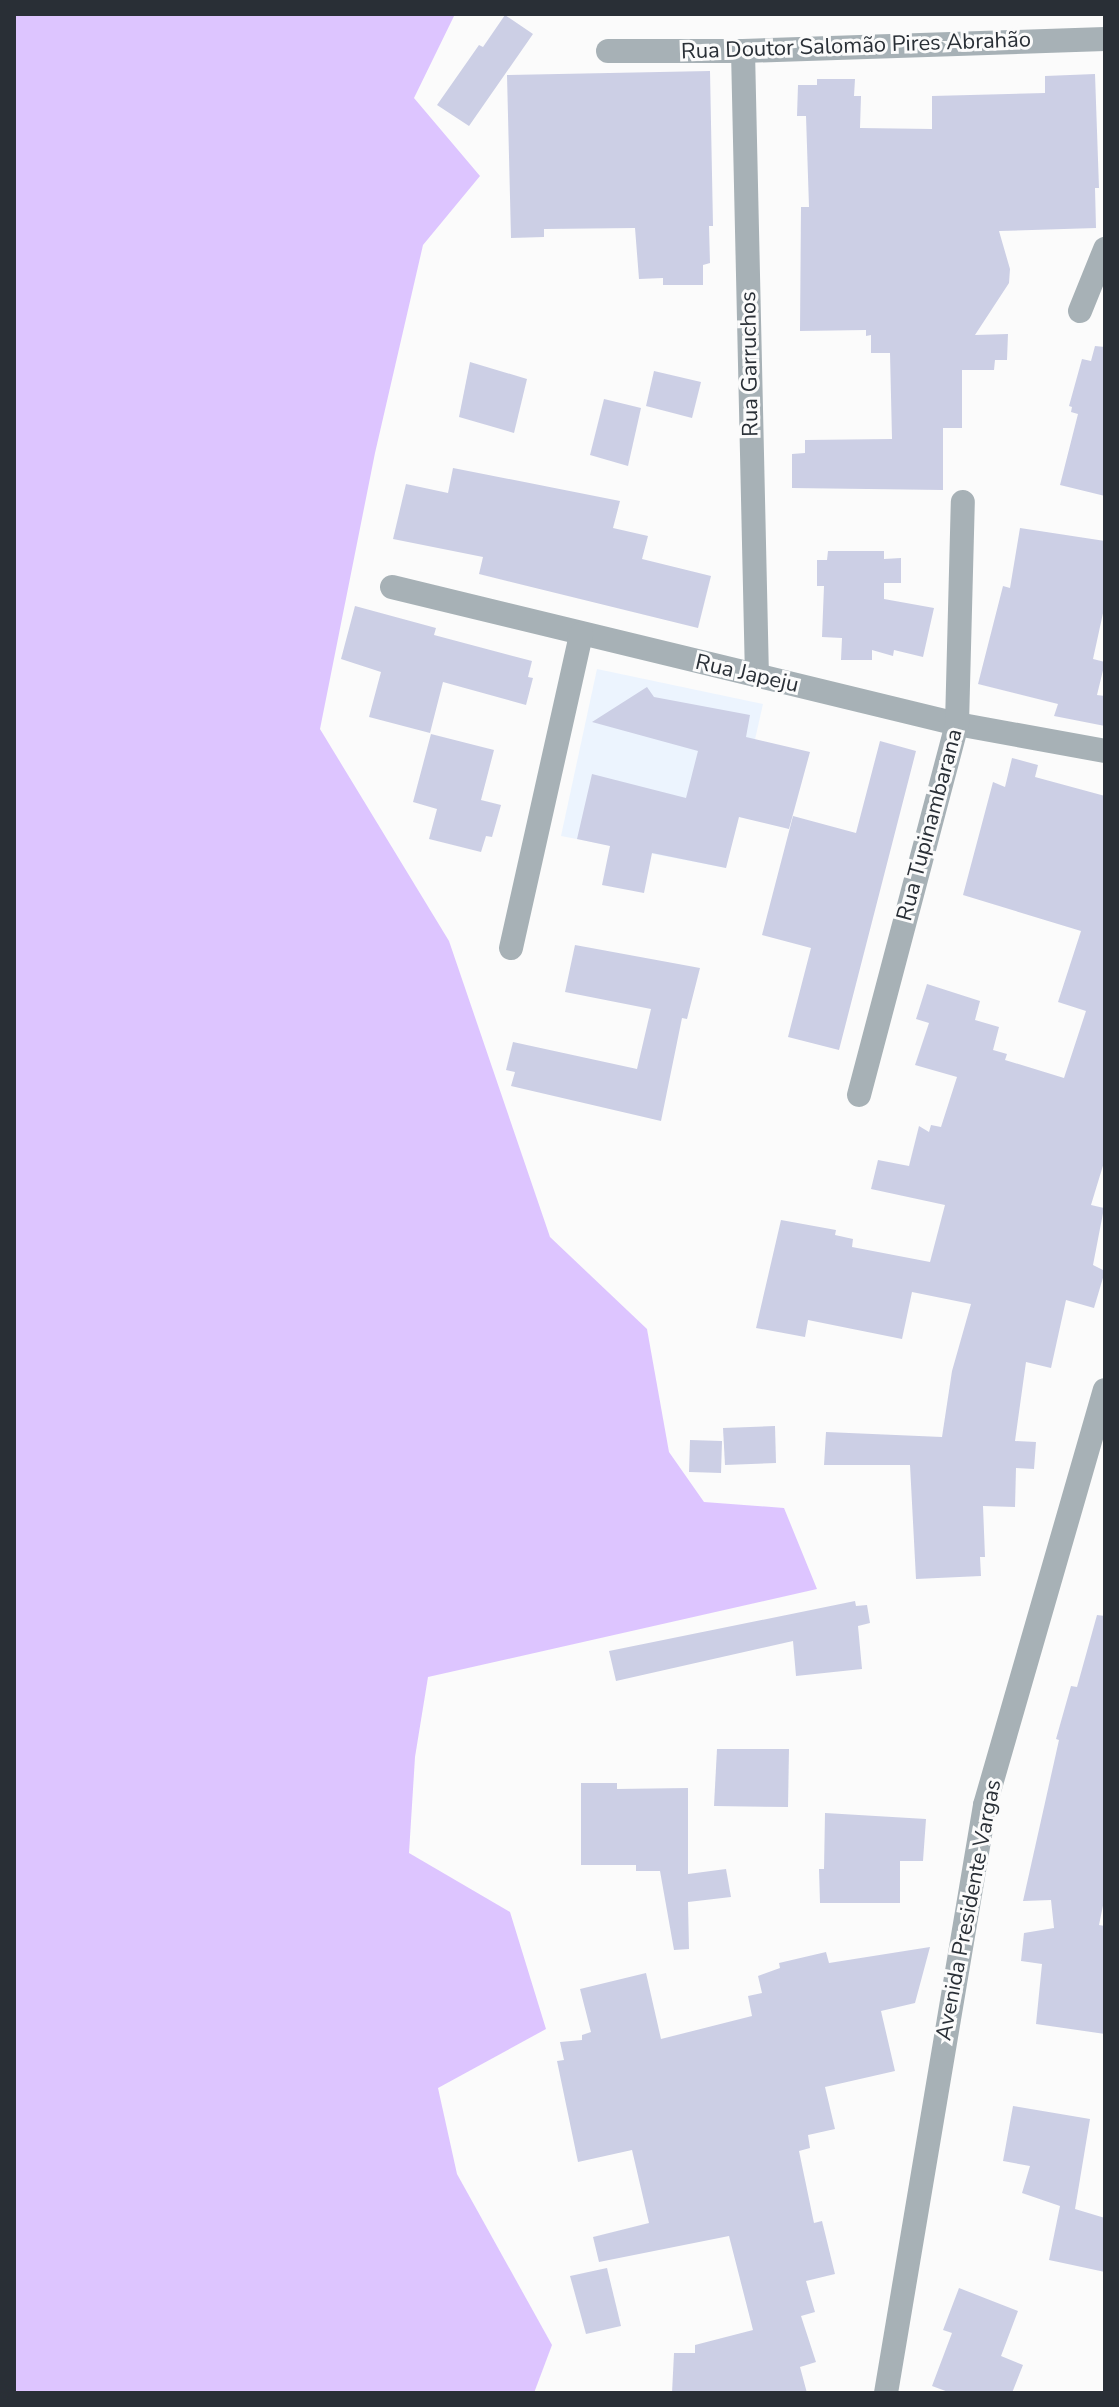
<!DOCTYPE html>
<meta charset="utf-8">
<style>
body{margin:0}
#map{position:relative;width:1119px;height:2407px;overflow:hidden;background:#fbfbfb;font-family:"Nunito Sans",sans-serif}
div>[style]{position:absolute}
.built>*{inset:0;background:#ecf4fe}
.green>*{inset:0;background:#ddc5ff}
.building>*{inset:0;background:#cccfe5}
.minor>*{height:24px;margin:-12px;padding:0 12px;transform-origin:12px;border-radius:12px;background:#a7b1b6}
span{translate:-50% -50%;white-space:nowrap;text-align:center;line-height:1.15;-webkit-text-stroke:6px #fbfbfb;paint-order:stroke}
.street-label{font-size:22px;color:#292f36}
.frame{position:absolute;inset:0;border:16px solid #292f36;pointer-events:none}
</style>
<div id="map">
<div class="built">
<div style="clip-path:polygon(597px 669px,763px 704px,726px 868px,561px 836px)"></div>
</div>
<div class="green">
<div style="clip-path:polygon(14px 14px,455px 14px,414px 98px,480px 176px,423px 245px,375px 453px,320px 729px,449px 941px,550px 1237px,647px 1329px,669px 1452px,704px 1502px,784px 1508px,817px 1589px,428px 1677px,415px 1757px,409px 1853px,510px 1912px,546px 2029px,438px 2088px,457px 2174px,552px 2345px,534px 2393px,14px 2393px)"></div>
</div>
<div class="building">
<div style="clip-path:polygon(505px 15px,533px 34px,469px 126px,437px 105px,479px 45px,483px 47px)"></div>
<div style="clip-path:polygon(710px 71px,713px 226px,709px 226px,710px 263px,703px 265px,703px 285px,663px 285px,663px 278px,639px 279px,635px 228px,544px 229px,544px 237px,511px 238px,507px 75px)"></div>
<div style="clip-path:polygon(1095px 74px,1099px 188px,1095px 188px,1096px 228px,999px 231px,1010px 269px,1009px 283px,975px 335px,1008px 334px,1007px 360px,995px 360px,994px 370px,962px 370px,962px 428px,943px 428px,943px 490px,792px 488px,792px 454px,805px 453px,805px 440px,892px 439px,890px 353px,871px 353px,871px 335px,866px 336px,866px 330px,800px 331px,801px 207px,809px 207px,806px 116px,797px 116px,798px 85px,817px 85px,817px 79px,855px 79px,854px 96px,861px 96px,860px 128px,932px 129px,932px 96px,1045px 93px,1045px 76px)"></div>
<div style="clip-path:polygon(1095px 346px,1105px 347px,1105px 496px,1060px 485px,1078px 414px,1071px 412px,1072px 407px,1069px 406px,1082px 359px,1091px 361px)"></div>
<div style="clip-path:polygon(470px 362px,527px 379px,514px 433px,459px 417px)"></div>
<div style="clip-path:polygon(654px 371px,701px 382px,692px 418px,646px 406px)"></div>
<div style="clip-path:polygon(604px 399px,641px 408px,628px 466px,590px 455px)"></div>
<div style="clip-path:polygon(453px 468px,620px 501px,613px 528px,648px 536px,642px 559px,711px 576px,698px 628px,479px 574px,483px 557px,393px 539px,406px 484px,448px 493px)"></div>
<div style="clip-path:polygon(1020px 528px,1105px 541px,1105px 604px,1093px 659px,1105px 662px,1097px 695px,1105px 696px,1105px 726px,1054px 716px,1058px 704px,978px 684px,1003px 586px,1010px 588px)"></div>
<div style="clip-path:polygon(828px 551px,884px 551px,884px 559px,901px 558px,901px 583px,884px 583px,884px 599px,934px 608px,923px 657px,894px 650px,893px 656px,872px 650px,872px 660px,841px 660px,842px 638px,822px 637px,824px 586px,817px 586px,817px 560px,827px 560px)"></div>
<div style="clip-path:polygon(355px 606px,436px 628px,434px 635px,532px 661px,528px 677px,533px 678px,526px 705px,443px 682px,430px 733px,369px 717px,381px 672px,341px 659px)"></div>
<div style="clip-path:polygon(647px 687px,654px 697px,750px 715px,746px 737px,810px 752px,789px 829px,739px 817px,726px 868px,652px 853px,644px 893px,602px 885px,610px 846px,577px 839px,592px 774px,686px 798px,698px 751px,592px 722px)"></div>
<div style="clip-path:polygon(431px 734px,494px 750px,481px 800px,501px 805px,492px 837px,486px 836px,481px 852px,429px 839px,437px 809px,413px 802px)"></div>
<div style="clip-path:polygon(880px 741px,916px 751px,839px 1050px,788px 1037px,811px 948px,762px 935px,793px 816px,856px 833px)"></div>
<div style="clip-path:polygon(1012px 758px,1038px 765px,1035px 777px,1105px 796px,1105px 1159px,1091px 1205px,1104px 1208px,1093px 1265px,1105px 1271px,1094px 1308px,1066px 1300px,1051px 1368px,1026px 1362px,1015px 1441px,1036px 1442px,1034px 1469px,1016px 1468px,1015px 1507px,983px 1506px,985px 1557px,980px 1557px,981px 1576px,916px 1579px,910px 1465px,824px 1465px,826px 1432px,942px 1437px,952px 1371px,971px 1304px,912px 1292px,902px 1339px,808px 1320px,805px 1337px,756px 1328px,781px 1220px,836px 1230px,835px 1235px,853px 1239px,852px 1247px,930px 1262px,945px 1205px,871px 1189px,878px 1160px,909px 1166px,919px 1126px,929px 1132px,931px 1125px,941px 1127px,957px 1077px,915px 1065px,929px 1023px,916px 1019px,927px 984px,980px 1001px,975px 1020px,999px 1027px,993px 1050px,1007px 1054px,1005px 1060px,1064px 1078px,1086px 1011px,1058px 1002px,1081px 931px,963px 895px,993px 782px,1005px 787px)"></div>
<div style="clip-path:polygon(575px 945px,700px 968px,687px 1019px,682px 1018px,661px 1121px,511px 1086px,515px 1072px,506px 1070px,513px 1042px,637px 1069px,651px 1009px,565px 992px)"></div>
<div style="clip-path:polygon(775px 1426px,776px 1463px,725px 1465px,723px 1428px)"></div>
<div style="clip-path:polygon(690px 1440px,722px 1441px,721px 1473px,689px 1472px)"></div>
<div style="clip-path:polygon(855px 1601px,856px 1606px,867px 1605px,870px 1623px,858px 1626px,862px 1669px,796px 1676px,793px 1641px,616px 1681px,609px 1651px)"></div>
<div style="clip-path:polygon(1097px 1615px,1105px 1616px,1105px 1896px,1099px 1925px,1105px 1926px,1105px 2034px,1036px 2024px,1042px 1964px,1021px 1961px,1024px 1933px,1054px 1928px,1051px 1900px,1023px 1901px,1059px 1740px,1056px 1739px,1071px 1686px,1077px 1687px)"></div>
<div style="clip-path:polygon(717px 1749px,789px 1749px,788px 1807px,714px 1806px)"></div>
<div style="clip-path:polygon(581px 1783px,617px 1783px,617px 1789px,688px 1788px,688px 1874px,726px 1869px,731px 1897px,688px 1902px,689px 1949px,674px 1950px,660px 1871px,636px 1871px,636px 1865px,581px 1865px)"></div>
<div style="clip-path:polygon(825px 1813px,926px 1819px,923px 1861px,900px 1861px,900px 1903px,820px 1903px,819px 1869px,824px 1869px)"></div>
<div style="clip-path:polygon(930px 1947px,915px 2003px,881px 2011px,895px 2071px,825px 2087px,835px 2129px,808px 2135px,810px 2148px,799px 2151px,814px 2223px,822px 2221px,835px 2274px,806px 2281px,815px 2312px,801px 2316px,816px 2362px,800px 2367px,807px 2393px,672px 2393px,674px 2353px,695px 2353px,695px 2345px,753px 2330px,729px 2236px,599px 2262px,593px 2237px,649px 2223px,632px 2150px,578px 2162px,557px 2061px,564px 2060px,560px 2042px,582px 2040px,582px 2035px,591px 2032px,580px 1989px,646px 1973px,661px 2039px,752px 2016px,748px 1996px,762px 1993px,758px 1976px,780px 1968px,779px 1963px,826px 1952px,829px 1963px)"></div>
<div style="clip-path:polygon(1013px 2106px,1090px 2119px,1075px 2209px,1105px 2218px,1105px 2272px,1049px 2260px,1060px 2206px,1022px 2193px,1030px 2166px,1003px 2161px)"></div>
<div style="clip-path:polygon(607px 2268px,621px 2326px,586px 2334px,570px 2276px)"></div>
<div style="clip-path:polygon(959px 2288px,1018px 2311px,1001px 2356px,1023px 2365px,1012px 2393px,951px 2393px,932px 2386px,952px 2333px,943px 2330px)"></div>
</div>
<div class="minor">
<div style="left:608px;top:51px;width:135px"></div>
<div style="left:743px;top:51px;width:362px;rotate:-1.9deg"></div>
<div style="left:743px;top:51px;width:625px;rotate:88.72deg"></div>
<div style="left:1080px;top:311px;width:67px;rotate:-68deg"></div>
<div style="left:392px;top:587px;width:581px;rotate:13.63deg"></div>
<div style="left:957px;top:724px;width:150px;rotate:10.3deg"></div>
<div style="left:511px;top:948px;width:322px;rotate:-77.4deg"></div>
<div style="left:859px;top:1095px;width:384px;rotate:-75.2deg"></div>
<div style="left:957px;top:724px;width:222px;rotate:-88.5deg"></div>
<div style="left:886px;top:2393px;width:596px;rotate:-80.44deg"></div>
<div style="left:985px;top:1805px;width:432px;rotate:-73.9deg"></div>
</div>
<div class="street-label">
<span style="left:856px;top:46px;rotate:-2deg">Rua Doutor Salomão Pires Abrahão</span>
<span style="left:750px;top:364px;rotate:-91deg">Rua Garruchos</span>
<span style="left:747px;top:674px;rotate:13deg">Rua Japeju</span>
<span style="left:930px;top:825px;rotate:-75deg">Rua Tupinambarana</span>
<span style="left:969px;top:1910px;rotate:-79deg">Avenida Presidente Vargas</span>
</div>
<div class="frame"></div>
</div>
